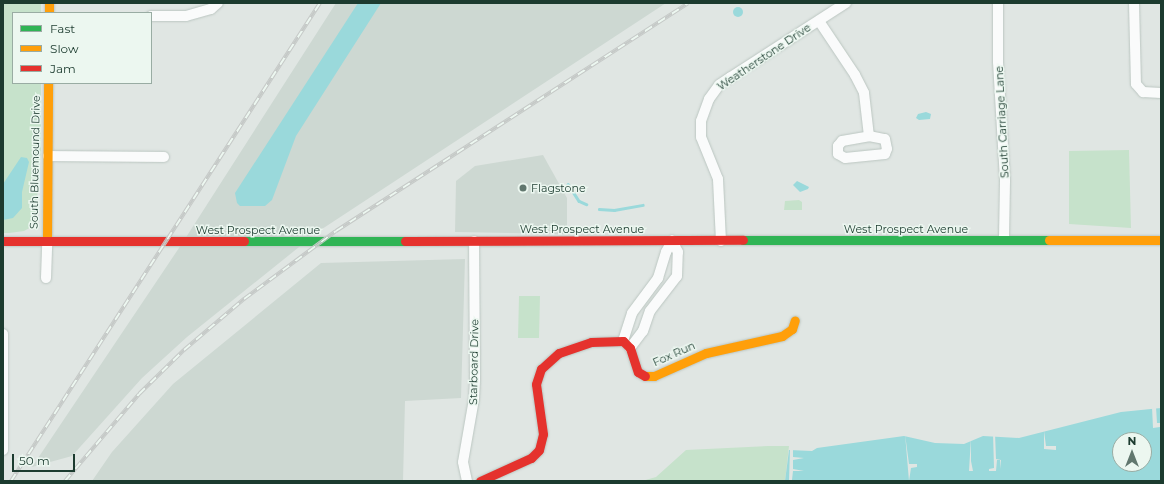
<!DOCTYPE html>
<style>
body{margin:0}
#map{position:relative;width:1164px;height:484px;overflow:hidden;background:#e0e6e3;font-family:Montserrat,sans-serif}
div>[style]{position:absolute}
.built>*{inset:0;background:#cdd8d2}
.green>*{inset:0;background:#c6e2cb}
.water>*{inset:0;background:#9ad9db}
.round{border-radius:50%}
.pier>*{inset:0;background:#e0e6e3}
.stream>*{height:2.5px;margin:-1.25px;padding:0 1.25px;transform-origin:1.25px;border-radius:1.25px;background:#9ad9db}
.roads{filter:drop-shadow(0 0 1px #bbc6c1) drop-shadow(0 0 1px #bbc6c1)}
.street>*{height:10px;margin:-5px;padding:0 5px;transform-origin:5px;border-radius:5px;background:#fafbfb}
.fast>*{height:9px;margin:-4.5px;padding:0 4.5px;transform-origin:4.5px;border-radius:4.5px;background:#30b455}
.slow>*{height:9px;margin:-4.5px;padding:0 4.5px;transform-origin:4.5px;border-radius:4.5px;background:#ff9f0a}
.jam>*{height:9px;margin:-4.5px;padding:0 4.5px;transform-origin:4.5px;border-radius:4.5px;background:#e5322d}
.rail>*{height:4px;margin-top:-2px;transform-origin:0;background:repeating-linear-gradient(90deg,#ecf7f0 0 8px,#c5c9c7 0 16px);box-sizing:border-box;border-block:1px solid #c5c9c7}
.dots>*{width:11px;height:11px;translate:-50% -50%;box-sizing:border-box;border:2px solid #ecf7f0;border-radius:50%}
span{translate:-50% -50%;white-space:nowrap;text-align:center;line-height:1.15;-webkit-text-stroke:3px #ecf7f0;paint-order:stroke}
.street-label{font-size:11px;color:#1c3b2f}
.poi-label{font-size:11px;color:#1c3b2f}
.left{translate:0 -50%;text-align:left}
.frame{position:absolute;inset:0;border:4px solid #1c3b2f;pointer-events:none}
.legend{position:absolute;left:12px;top:12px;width:140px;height:72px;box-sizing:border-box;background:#ecf7f0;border:1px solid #99aca3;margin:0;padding:5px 7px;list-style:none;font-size:12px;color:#1c3b2f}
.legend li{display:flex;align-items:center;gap:8px;height:20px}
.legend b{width:20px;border:1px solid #99aca3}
.north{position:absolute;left:1112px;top:432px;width:40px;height:40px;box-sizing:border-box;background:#ecf7f0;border:1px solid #99aca3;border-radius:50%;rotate:0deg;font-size:11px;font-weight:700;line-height:16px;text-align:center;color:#1c3b2f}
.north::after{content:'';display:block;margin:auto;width:14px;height:18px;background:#61776e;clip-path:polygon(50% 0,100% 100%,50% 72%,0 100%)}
.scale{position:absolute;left:12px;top:454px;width:63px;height:18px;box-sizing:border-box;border:2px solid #1c3b2f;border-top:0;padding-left:5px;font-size:12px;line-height:14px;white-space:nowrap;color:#1c3b2f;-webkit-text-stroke:3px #ecf7f0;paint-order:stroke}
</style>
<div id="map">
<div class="built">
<div style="clip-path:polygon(336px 3px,666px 3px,319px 231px,187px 337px,142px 378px,72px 456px,32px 467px,183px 242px)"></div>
<div style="clip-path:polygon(543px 155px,567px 198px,567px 234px,455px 232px,456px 181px,475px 166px)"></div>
<div style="clip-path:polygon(465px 259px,461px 398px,405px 401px,403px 481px,92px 481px,112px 452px,173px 384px,321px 263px)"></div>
</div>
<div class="green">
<div style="clip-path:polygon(3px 3px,41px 3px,41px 13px,13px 13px,13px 83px,41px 83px,41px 148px,35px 225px,24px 231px,9px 233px,3px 233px)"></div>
<div style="clip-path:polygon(1129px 150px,1131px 228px,1069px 224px,1069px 151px)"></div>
<div style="clip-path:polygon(799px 200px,802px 202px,802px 210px,784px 210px,785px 201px)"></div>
<div style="clip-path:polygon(519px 296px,540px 296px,539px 338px,518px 338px)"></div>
<div style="clip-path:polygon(768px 446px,789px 446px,785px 481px,642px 481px,656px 477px,686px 450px)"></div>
</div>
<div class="water">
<div style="clip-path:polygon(358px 3px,381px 3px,296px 136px,272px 200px,265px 206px,240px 206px,237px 203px,235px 193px)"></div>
<div class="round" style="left:733px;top:7px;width:10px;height:10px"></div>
<div style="clip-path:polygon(926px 112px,931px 114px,930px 119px,919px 120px,916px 118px,918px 114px)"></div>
<div style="clip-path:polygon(21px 157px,27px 158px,29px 162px,22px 192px,22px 208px,13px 218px,3px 220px,3px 184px)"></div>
<div style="clip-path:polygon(797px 181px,809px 187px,808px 189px,800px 192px,793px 185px)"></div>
<div style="clip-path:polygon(evenodd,1161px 408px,1161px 481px,785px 481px,789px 450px,812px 451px,817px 448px,904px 436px,935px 443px,964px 444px,983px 436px,1019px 438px,1121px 412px,1161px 408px,1120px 440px,1144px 440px,1144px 464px,1120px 464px,1120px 440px)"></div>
</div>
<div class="pier">
<div style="clip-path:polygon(1152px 407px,1156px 407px,1157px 423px,1160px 423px,1160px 427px,1153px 428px)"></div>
<div style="clip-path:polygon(1044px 431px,1046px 446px,1056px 446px,1056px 450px,1044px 449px)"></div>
<div style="clip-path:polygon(993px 433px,995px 433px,996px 459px,1001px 460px,1001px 469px,1000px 460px,997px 460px,996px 471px,989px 471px,989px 469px,994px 468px)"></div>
<div style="clip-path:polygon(905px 434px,909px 464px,917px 464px,917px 467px,911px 468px,909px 481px)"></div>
<div style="clip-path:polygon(971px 438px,971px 461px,973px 471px,969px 471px)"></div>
<div style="clip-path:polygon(790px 448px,793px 449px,793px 457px,804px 458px,793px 460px,793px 469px,804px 471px,793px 471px,792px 480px,803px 481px,789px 481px)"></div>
</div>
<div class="stream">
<div style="left:568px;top:184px;width:20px;rotate:57deg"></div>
<div style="left:579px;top:201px;width:8px;rotate:23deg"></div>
<div style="left:599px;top:209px;width:15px;rotate:4deg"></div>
<div style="left:614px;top:210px;width:29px;rotate:-10deg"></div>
</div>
<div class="roads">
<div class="street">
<div style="left:998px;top:3px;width:59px;rotate:90deg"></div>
<div style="left:998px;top:62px;width:119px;rotate:86.6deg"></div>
<div style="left:1005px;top:181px;width:59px;rotate:91deg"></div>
<div style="left:1134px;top:3px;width:81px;rotate:88.6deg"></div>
<div style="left:1136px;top:84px;width:11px;rotate:49deg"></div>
<div style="left:1143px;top:92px;width:18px;rotate:3deg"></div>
<div style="left:151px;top:16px;width:35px"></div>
<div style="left:186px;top:16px;width:26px;rotate:-16deg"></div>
<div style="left:211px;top:9px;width:9px;rotate:-41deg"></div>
<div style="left:819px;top:21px;width:65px;rotate:56.3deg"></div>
<div style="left:855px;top:75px;width:20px;rotate:63deg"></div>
<div style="left:864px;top:93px;width:43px;rotate:83.4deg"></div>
<div style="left:869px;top:136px;width:16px;rotate:11deg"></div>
<div style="left:885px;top:139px;width:10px;rotate:79deg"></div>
<div style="left:887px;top:149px;width:5px;rotate:112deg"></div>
<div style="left:885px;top:154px;width:40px;rotate:174.3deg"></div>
<div style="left:845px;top:158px;width:8px;rotate:-150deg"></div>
<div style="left:838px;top:154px;width:8px;rotate:-90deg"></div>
<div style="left:838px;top:146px;width:6px;rotate:-51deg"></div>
<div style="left:842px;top:141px;width:27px;rotate:-10deg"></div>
<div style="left:48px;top:156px;width:116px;rotate:0.5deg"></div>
<div style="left:721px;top:241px;width:62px;rotate:-92.8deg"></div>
<div style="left:718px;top:179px;width:45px;rotate:-112deg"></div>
<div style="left:701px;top:137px;width:16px;rotate:-90deg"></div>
<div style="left:701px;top:121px;width:23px;rotate:-70deg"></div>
<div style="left:709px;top:99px;width:17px;rotate:-54deg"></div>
<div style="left:719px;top:85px;width:14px;rotate:-34deg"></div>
<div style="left:731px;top:77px;width:137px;rotate:-32.8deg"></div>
<div style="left:46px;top:278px;width:37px;rotate:-88deg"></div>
<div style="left:3px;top:334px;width:116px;rotate:90deg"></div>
<div style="left:623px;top:341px;width:29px;rotate:-72deg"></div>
<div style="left:632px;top:313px;width:44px;rotate:-53.4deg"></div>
<div style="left:658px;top:278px;width:27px;rotate:-73deg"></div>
<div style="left:666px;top:252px;width:13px;rotate:-61deg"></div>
<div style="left:630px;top:348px;width:21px;rotate:-53deg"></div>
<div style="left:643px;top:331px;width:21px;rotate:-71deg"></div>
<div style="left:650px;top:311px;width:44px;rotate:-52.4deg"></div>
<div style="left:677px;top:276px;width:24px;rotate:-88deg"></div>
<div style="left:678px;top:252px;width:13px;rotate:-119deg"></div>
<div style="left:467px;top:481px;width:19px;rotate:-102deg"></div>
<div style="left:463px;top:462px;width:64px;rotate:-80.1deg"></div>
<div style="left:474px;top:399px;width:20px;rotate:-87deg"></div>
<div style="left:475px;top:379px;width:138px;rotate:-90.4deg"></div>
</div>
<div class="fast">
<div style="left:743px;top:240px;width:306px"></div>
<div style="left:244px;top:241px;width:161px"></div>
</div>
<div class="slow">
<div style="left:49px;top:3px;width:10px;rotate:90deg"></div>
<div style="left:1049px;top:240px;width:112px"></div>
<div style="left:47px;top:241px;width:158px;rotate:-89.6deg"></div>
<div style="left:645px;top:376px;width:9px"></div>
<div style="left:654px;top:376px;width:57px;rotate:-23.9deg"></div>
<div style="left:706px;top:353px;width:78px;rotate:-12.6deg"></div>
<div style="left:782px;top:336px;width:12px;rotate:-35deg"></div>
<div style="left:792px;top:329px;width:9px;rotate:-72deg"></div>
</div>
<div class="jam">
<div style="left:3px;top:241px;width:241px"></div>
<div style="left:405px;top:241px;width:338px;rotate:-0.2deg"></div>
<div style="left:480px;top:481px;width:56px;rotate:-24.3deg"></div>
<div style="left:531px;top:458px;width:11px;rotate:-45deg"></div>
<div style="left:539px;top:450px;width:16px;rotate:-76deg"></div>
<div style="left:543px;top:434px;width:50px;rotate:-98deg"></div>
<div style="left:536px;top:384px;width:16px;rotate:-72deg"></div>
<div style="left:541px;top:369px;width:24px;rotate:-42deg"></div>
<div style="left:559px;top:353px;width:34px;rotate:-19deg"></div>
<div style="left:591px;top:342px;width:32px;rotate:-2deg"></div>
<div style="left:623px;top:341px;width:10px;rotate:45deg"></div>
<div style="left:630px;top:348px;width:25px;rotate:72deg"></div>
<div style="left:638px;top:372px;width:8px;rotate:30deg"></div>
</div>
</div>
<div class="rail">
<div style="left:11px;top:481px;width:569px;rotate:-57.12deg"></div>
<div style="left:65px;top:481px;width:114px;rotate:-49.6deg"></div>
<div style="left:139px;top:394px;width:63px;rotate:-44.4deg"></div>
<div style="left:184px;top:350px;width:79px;rotate:-40.4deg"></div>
<div style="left:244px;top:299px;width:114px;rotate:-36.5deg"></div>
<div style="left:336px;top:231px;width:419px;rotate:-32.9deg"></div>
</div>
<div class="dots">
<div style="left:523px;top:188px;background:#61776e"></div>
</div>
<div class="street-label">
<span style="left:764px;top:57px;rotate:-34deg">Weatherstone Drive</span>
<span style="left:1002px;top:122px;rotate:-93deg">South Carriage Lane</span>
<span style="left:35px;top:162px;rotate:-89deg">South Bluemound Drive</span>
<span style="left:582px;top:229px">West Prospect Avenue</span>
<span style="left:906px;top:229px">West Prospect Avenue</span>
<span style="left:258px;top:230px">West Prospect Avenue</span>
<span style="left:674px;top:354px;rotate:-24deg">Fox Run</span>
<span style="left:474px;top:362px;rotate:-89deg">Starboard Drive</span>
</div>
<div class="poi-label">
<span class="left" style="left:531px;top:188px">Flagstone</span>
</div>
<div class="frame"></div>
<ul class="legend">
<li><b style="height:5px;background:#30b455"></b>Fast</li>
<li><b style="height:5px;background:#ff9f0a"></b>Slow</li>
<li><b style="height:5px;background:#e5322d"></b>Jam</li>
</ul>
<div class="north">N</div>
<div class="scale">50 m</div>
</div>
